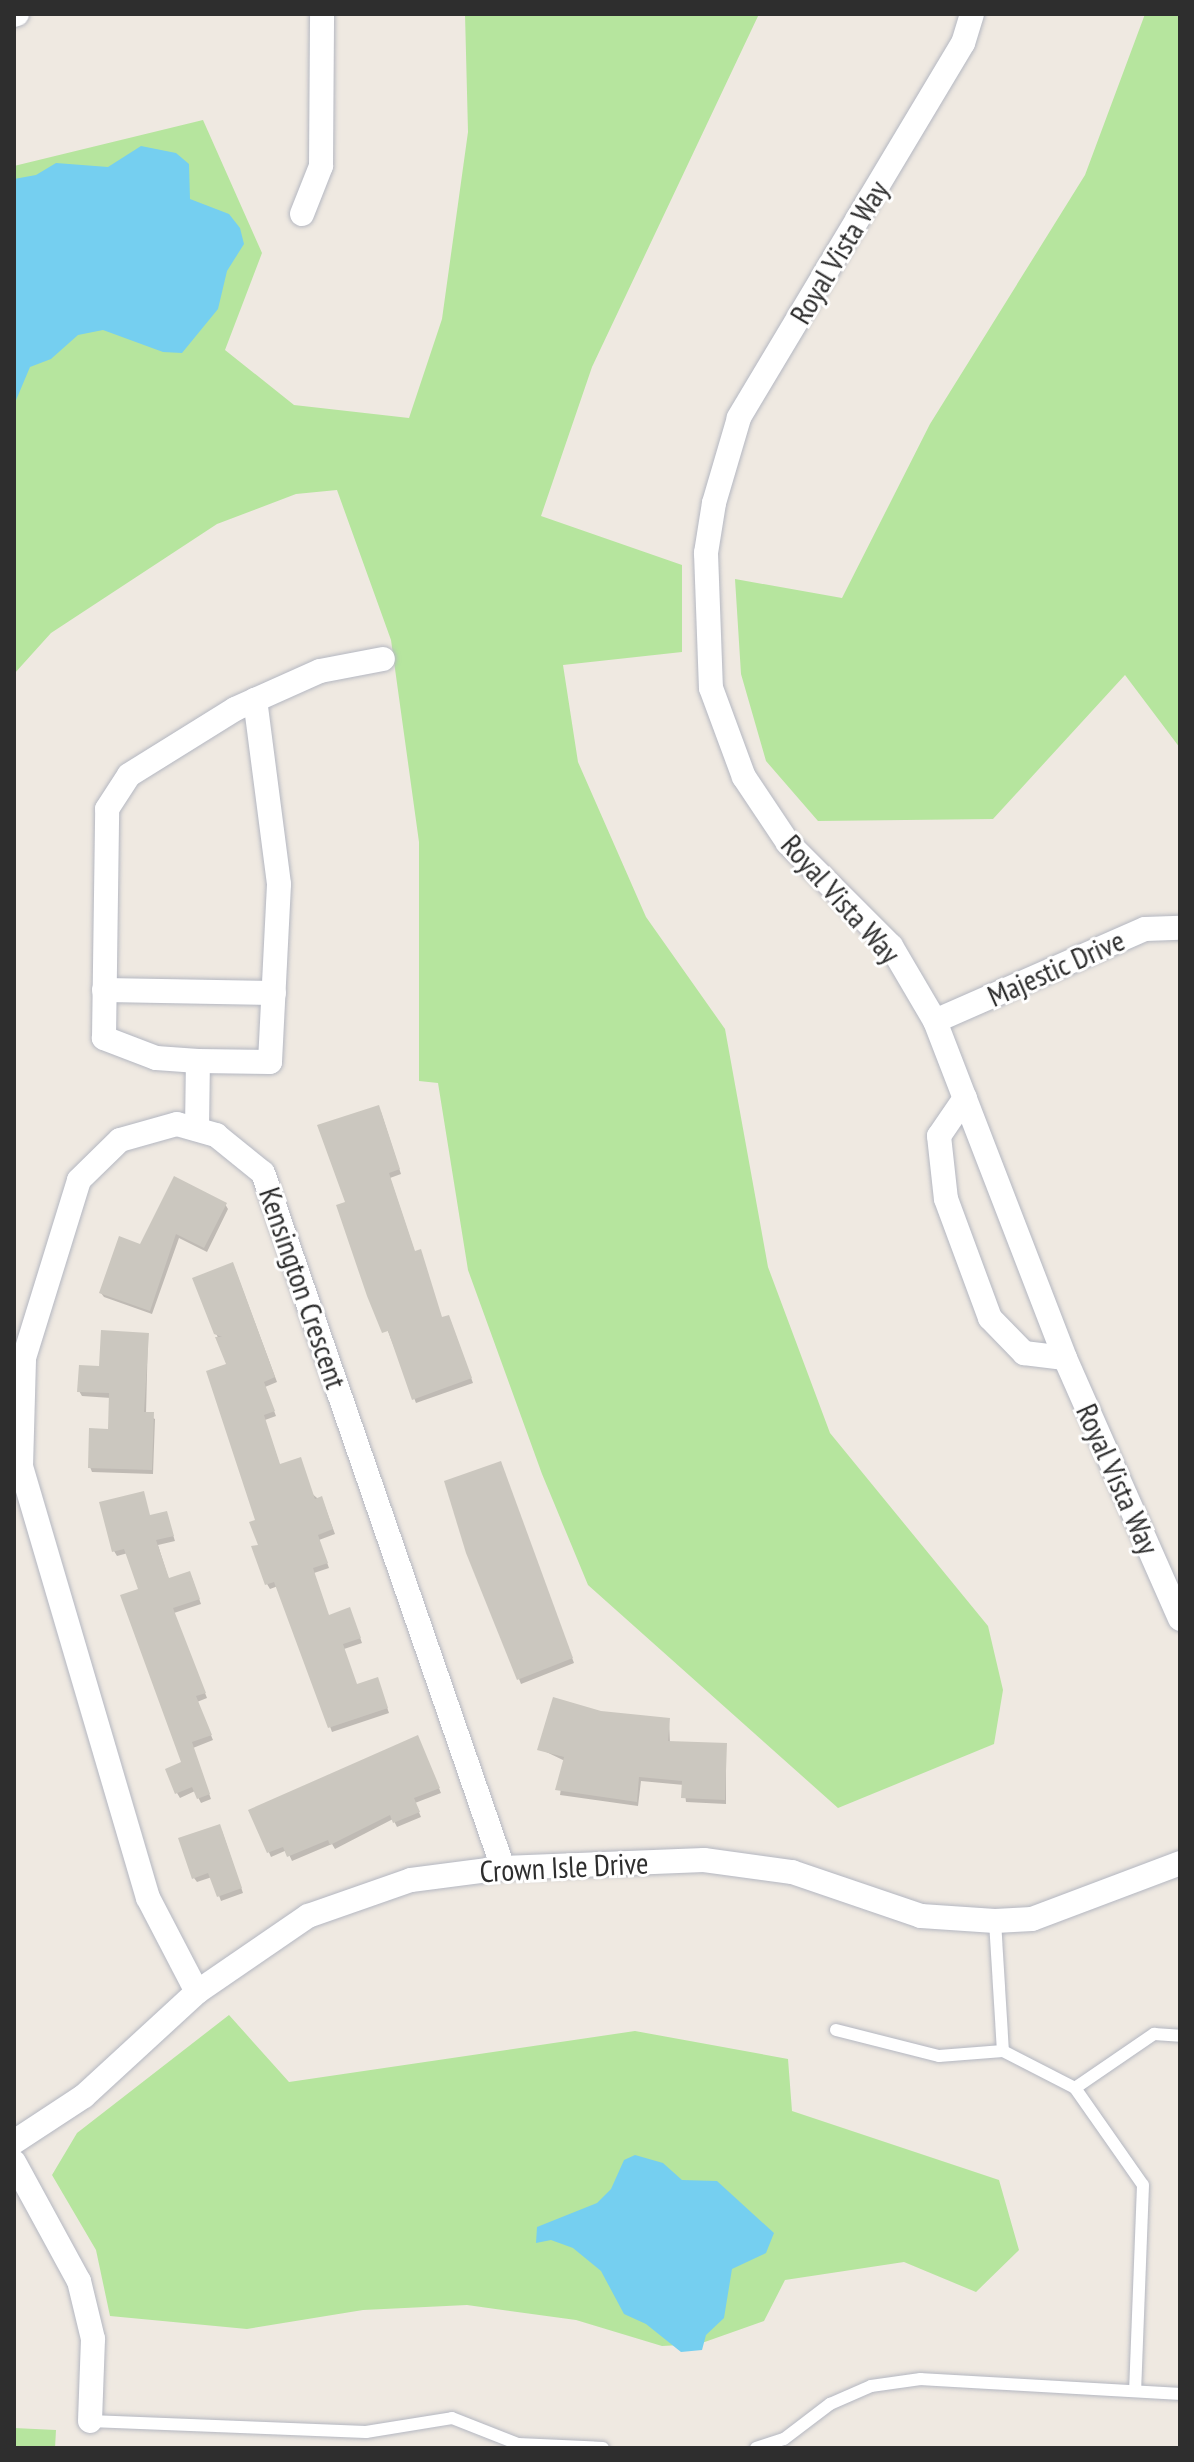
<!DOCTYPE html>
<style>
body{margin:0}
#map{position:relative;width:1194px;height:2462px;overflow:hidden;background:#efe9e1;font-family:"PT Sans Narrow",sans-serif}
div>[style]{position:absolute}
.green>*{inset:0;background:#b6e59e}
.water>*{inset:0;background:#75cff0}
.shadow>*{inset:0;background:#0003}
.building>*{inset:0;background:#cbc7bf}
.roads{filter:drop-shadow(0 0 2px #b4b7c1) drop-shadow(0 0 2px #b4b7c1)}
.lane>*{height:12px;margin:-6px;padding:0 6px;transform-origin:6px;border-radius:6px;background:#fff}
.street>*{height:24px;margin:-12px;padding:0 12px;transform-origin:12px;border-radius:12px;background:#fff}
span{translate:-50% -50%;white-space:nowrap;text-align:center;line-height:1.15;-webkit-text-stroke:6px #fff;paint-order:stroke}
.street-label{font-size:30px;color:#2e2e2e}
.frame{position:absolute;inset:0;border:16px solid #2e2e2e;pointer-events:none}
</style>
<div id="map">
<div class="green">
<div style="clip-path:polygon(465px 14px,759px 14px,592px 367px,541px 516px,682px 565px,682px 652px,563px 665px,578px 762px,646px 917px,725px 1029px,768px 1267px,830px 1433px,988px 1626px,1003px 1690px,994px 1744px,838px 1808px,588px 1585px,542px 1474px,468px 1270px,438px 1083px,419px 1081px,419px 842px,391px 640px,337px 490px,296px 494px,217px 524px,51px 633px,14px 674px,14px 166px,203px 120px,262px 253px,225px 350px,294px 405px,409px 418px,442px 319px,468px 132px)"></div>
<div style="clip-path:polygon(1145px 14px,1180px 14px,1180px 748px,1125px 675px,993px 819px,818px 821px,766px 761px,741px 674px,735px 579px,842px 598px,930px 424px,1085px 175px)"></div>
<div style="clip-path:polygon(229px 2015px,289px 2082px,635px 2031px,788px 2059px,792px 2111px,999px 2180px,1019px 2250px,976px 2292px,904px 2262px,785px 2280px,764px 2321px,699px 2344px,662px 2346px,576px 2320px,467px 2305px,363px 2310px,247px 2329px,110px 2316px,96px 2250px,52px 2175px,77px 2133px)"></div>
<div style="clip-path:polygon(14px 2428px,56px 2430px,55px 2448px,14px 2448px)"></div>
</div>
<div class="water">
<div style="clip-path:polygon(141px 146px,176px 153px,189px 164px,190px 199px,229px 214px,240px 228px,244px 244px,227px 271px,218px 309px,182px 353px,163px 352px,103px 330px,78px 335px,51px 359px,30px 367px,14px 405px,14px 179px,36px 175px,56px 163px,108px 167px)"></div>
<div style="clip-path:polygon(635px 2155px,663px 2163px,682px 2180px,717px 2181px,774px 2233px,766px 2253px,732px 2269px,724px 2318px,706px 2335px,702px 2350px,681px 2352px,646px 2324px,624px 2314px,601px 2271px,573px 2248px,551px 2240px,536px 2243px,537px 2227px,597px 2203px,611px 2189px,624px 2160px)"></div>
</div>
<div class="shadow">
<div style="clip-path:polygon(381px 1112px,401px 1174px,390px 1178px,415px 1253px,442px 1319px,451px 1322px,473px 1383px,416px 1403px,339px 1206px,347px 1204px)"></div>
<div style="clip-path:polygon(225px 1204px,228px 1209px,207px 1252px,179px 1238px,152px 1314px,104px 1297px,101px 1293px,141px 1246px)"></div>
<div style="clip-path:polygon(235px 1269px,277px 1382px,265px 1387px,276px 1416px,265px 1420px,280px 1466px,324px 1504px,335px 1534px,319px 1540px,329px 1568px,314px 1573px,329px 1617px,352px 1615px,362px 1643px,344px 1649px,357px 1687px,379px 1684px,389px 1713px,332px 1732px,278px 1586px,270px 1589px,267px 1584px,229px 1365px,216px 1333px)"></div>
<div style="clip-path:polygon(148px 1335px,146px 1414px,155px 1419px,153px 1474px,92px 1472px,90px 1467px,110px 1431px,111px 1398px,82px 1396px,79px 1391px,101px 1368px)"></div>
<div style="clip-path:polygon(502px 1468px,574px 1663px,521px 1684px,519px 1679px)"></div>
<div style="clip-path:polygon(166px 1513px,175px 1541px,158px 1545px,169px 1580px,192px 1578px,201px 1604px,174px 1613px,207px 1698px,197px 1702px,213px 1740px,193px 1748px,211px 1799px,201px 1803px,195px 1791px,180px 1798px,177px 1793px,184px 1763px,141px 1590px,128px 1553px,117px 1556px,114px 1551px,150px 1517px)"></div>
<div style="clip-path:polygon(601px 1713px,669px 1720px,670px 1743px,726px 1745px,726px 1804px,686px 1802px,684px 1785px,641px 1781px,638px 1806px,560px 1795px,565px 1761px,540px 1749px)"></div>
<div style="clip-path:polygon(420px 1742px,441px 1793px,415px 1803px,421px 1817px,397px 1827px,393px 1819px,335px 1849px,332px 1844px,292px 1861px,287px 1850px,271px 1857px,251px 1811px)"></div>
<div style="clip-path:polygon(222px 1831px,243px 1893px,221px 1901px,212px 1877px,197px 1882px,194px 1878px)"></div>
</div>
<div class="building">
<div style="clip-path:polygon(379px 1105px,400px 1169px,389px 1173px,415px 1251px,421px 1249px,442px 1317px,449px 1315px,472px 1378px,412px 1400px,388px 1331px,382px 1333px,367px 1296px,336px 1205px,345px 1202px,317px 1125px)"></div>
<div style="clip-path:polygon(174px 1176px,227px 1203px,204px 1248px,176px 1234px,150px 1311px,99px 1293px,119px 1236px,140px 1244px)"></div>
<div style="clip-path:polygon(233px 1262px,275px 1377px,264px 1382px,275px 1411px,264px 1415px,280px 1464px,301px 1457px,315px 1499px,322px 1496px,333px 1529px,318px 1535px,328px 1563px,313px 1568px,329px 1615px,350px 1607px,361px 1638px,343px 1644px,357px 1684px,378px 1677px,388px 1708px,328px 1728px,274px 1582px,265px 1585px,251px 1546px,258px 1545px,249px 1522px,255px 1520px,206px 1371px,226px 1364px,215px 1337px,222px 1337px,214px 1334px,192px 1278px)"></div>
<div style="clip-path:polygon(101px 1330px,149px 1333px,144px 1412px,154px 1412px,152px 1470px,88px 1468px,89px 1428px,108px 1429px,109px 1393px,77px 1392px,79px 1365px,99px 1366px)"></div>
<div style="clip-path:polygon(501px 1461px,573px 1658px,517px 1680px,466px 1553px,444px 1481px)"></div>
<div style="clip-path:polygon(144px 1491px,150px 1515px,167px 1511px,174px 1536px,156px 1540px,169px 1578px,190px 1571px,200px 1599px,173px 1608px,206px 1693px,196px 1696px,212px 1735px,192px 1742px,210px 1794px,197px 1799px,192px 1787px,175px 1794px,165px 1769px,181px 1762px,120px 1595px,138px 1589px,124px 1549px,112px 1552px,99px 1502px)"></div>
<div style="clip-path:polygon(553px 1697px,601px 1711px,670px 1718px,668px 1741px,727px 1743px,725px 1800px,681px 1798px,682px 1781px,639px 1777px,637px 1802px,555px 1790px,564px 1757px,537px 1750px)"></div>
<div style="clip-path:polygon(418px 1735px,440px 1788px,414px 1798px,420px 1812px,393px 1823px,390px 1815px,330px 1845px,328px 1840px,287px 1857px,283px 1847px,267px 1853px,248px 1810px)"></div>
<div style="clip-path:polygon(220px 1824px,242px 1888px,217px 1897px,208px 1873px,192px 1879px,178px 1838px)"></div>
</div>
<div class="roads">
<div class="lane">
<div style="left:995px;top:1921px;width:130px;rotate:86.5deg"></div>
<div style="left:836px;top:2030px;width:106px;rotate:14.2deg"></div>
<div style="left:939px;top:2056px;width:64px;rotate:-4.5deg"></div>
<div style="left:1003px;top:2051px;width:81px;rotate:27.2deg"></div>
<div style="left:1075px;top:2088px;width:118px;rotate:55deg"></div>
<div style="left:1143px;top:2185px;width:206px;rotate:92.2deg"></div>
<div style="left:1075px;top:2088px;width:96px;rotate:-34.4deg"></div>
<div style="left:1154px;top:2034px;width:26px;rotate:4deg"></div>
<div style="left:90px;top:2421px;width:276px;rotate:2.3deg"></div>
<div style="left:366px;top:2432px;width:87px;rotate:-9.2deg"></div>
<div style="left:452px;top:2418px;width:71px;rotate:21.5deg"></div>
<div style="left:518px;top:2444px;width:85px;rotate:2.7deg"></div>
<div style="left:756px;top:2448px;width:29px;rotate:-18deg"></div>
<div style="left:784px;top:2439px;width:58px;rotate:-37.3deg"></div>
<div style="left:830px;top:2404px;width:45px;rotate:-23.7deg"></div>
<div style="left:871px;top:2386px;width:50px;rotate:-8deg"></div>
<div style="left:921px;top:2379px;width:259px;rotate:3.3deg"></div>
</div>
<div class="street">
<div style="left:972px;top:14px;width:30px;rotate:107deg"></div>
<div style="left:963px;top:43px;width:437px;rotate:120.9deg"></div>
<div style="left:739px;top:418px;width:89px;rotate:106.4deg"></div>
<div style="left:714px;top:503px;width:51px;rotate:99.1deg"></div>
<div style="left:706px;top:553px;width:135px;rotate:87.9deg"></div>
<div style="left:711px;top:688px;width:95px;rotate:69.7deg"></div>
<div style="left:744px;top:777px;width:79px;rotate:56.3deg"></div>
<div style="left:788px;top:843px;width:146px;rotate:45deg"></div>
<div style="left:891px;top:946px;width:87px;rotate:59.6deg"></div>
<div style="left:935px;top:1021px;width:361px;rotate:68.9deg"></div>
<div style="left:1065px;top:1358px;width:285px;rotate:66.2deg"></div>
<div style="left:14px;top:15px;width:3px;rotate:-18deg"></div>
<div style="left:302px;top:214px;width:52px;rotate:-68.4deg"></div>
<div style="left:321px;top:166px;width:152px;rotate:-89.6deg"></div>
<div style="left:104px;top:990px;width:170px;rotate:1deg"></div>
<div style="left:935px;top:1021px;width:229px;rotate:-23.7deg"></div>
<div style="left:1145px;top:929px;width:35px;rotate:-2deg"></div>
<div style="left:198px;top:1061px;width:42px;rotate:-175.9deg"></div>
<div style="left:156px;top:1058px;width:56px;rotate:-159deg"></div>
<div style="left:104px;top:1038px;width:229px;rotate:-89.2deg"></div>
<div style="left:107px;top:809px;width:40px;rotate:-57.1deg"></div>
<div style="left:129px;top:775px;width:125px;rotate:-31.9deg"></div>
<div style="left:235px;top:709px;width:93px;rotate:-24.1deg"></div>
<div style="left:320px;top:671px;width:64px;rotate:-10.8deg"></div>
<div style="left:965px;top:1098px;width:46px;rotate:124.4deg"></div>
<div style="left:939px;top:1136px;width:63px;rotate:83.7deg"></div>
<div style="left:946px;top:1199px;width:127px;rotate:69.7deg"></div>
<div style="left:990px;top:1318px;width:49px;rotate:45.8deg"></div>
<div style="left:1024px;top:1353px;width:41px;rotate:7deg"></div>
<div style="left:197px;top:1129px;width:68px;rotate:-89.2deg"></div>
<div style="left:198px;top:1061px;width:72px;rotate:0.8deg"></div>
<div style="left:270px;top:1062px;width:178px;rotate:-87.1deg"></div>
<div style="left:279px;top:884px;width:186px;rotate:-97.4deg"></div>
<div style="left:197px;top:1992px;width:106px;rotate:-117.5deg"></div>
<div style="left:148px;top:1898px;width:449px;rotate:-106.4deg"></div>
<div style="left:21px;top:1467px;width:109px;rotate:-88.4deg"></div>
<div style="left:24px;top:1358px;width:186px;rotate:-72.8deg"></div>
<div style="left:79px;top:1180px;width:57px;rotate:-44.3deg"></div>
<div style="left:120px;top:1140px;width:59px;rotate:-15.7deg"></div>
<div style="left:177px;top:1124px;width:41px;rotate:15.8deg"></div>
<div style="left:216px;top:1135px;width:60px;rotate:39deg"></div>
<div style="left:263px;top:1173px;width:735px;rotate:70.95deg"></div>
<div style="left:14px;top:2142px;width:84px;rotate:-33.3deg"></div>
<div style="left:84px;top:2096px;width:154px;rotate:-42.6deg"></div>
<div style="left:197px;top:1992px;width:135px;rotate:-34.4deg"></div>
<div style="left:308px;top:1916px;width:109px;rotate:-19.3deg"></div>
<div style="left:411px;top:1880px;width:93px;rotate:-7.4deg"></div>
<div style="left:503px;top:1868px;width:201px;rotate:-2.3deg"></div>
<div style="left:704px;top:1860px;width:89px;rotate:7.8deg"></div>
<div style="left:792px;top:1872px;width:136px;rotate:18.8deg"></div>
<div style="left:921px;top:1916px;width:74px;rotate:3.9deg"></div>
<div style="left:995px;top:1921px;width:37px;rotate:-3deg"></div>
<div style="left:1032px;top:1919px;width:158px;rotate:-20.7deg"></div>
<div style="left:14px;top:2162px;width:136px;rotate:61.4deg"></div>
<div style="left:79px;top:2281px;width:60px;rotate:76.4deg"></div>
<div style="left:93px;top:2339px;width:82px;rotate:92.1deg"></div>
</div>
</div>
<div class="street-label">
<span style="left:839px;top:252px;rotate:-59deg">Royal Vista Way</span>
<span style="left:841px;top:899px;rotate:48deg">Royal Vista Way</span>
<span style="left:1056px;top:968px;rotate:-24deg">Majestic Drive</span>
<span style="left:303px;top:1288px;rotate:71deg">Kensington Crescent</span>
<span style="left:1118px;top:1479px;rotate:66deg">Royal Vista Way</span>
<span style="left:564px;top:1867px;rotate:-3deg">Crown Isle Drive</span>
</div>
<div class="frame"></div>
</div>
